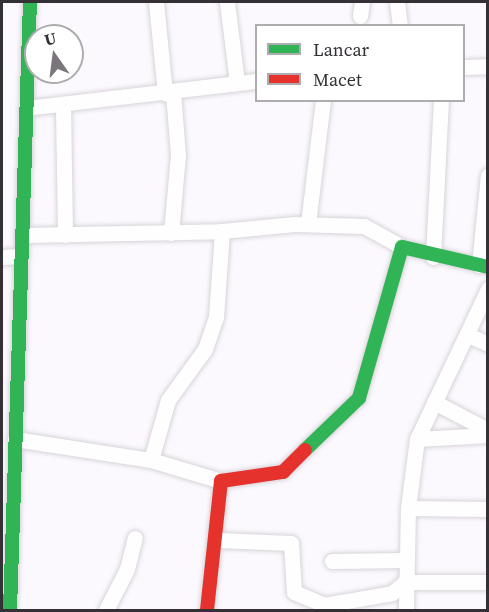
<!DOCTYPE html>
<style>
body{margin:0}
#map{position:relative;width:489px;height:612px;overflow:hidden;background:#fcf9fe;font-family:"Source Serif 4",serif}
div>[style]{position:absolute}
.roads{filter:drop-shadow(0 0 2px #d7d4d9) drop-shadow(0 0 2px #d7d4d9)}
.street>*{height:15px;margin:-7.5px;padding:0 7.5px;transform-origin:7.5px;border-radius:7.5px;background:#fffeff}
.fast>*{height:14px;margin:-7px;padding:0 7px;transform-origin:7px;border-radius:7px;background:#30b455}
.jam>*{height:14px;margin:-7px;padding:0 7px;transform-origin:7px;border-radius:7px;background:#e5322d}
span{translate:-50% -50%;white-space:nowrap;text-align:center;line-height:1.15;-webkit-text-stroke:5px #fff;paint-order:stroke}
.frame{position:absolute;inset:0;border:3px solid #343036;pointer-events:none}
.legend{position:absolute;left:255px;top:24px;width:210px;height:78px;box-sizing:border-box;background:#fff;border:2px solid #aeacaf;margin:0;padding:8px 10px;list-style:none;font-size:18px;color:#343036}
.legend li{display:flex;align-items:center;gap:12px;height:30px}
.legend b{width:30px;border:2px solid #aeacaf}
.north{position:absolute;left:24px;top:24px;width:60px;height:60px;box-sizing:border-box;background:#fff;border:2px solid #aeacaf;border-radius:50%;rotate:346deg;font-size:16px;font-weight:700;line-height:24px;text-align:center;color:#343036}
.north::after{content:'';display:block;margin:auto;width:21px;height:27px;background:#7a767c;clip-path:polygon(50% 0,100% 100%,50% 72%,0 100%)}
</style>
<div id="map">
<div class="roads">
<div class="street">
<div style="left:156px;top:2px;width:92px;rotate:84.4deg"></div>
<div style="left:227px;top:2px;width:81px;rotate:82.9deg"></div>
<div style="left:397px;top:2px;width:24px;rotate:83deg"></div>
<div style="left:360px;top:16px;width:14px;rotate:-82deg"></div>
<div style="left:464px;top:67px;width:24px;rotate:-2deg"></div>
<div style="left:63px;top:106px;width:129px;rotate:89.1deg"></div>
<div style="left:26px;top:108px;width:232px;rotate:-6.7deg"></div>
<div style="left:308px;top:224px;width:125px;rotate:-83.1deg"></div>
<div style="left:171px;top:233px;width:78px;rotate:-84.9deg"></div>
<div style="left:178px;top:155px;width:62px;rotate:-94.6deg"></div>
<div style="left:22px;top:235px;width:200px;rotate:-1.1deg"></div>
<div style="left:222px;top:231px;width:73px;rotate:-5.5deg"></div>
<div style="left:295px;top:224px;width:69px;rotate:1.7deg"></div>
<div style="left:364px;top:226px;width:43px;rotate:28.9deg"></div>
<div style="left:2px;top:257px;width:19px;rotate:-3deg"></div>
<div style="left:433px;top:257px;width:157px;rotate:-87.1deg"></div>
<div style="left:479px;top:265px;width:90px;rotate:-84.3deg"></div>
<div style="left:468px;top:335px;width:22px;rotate:24deg"></div>
<div style="left:434px;top:402px;width:61px;rotate:27.4deg"></div>
<div style="left:15px;top:439px;width:138px;rotate:8.8deg"></div>
<div style="left:151px;top:460px;width:73px;rotate:16.7deg"></div>
<div style="left:417px;top:439px;width:71px;rotate:-3.2deg"></div>
<div style="left:151px;top:460px;width:62px;rotate:-74.2deg"></div>
<div style="left:168px;top:400px;width:63px;rotate:-54deg"></div>
<div style="left:205px;top:349px;width:34px;rotate:-71deg"></div>
<div style="left:216px;top:317px;width:86px;rotate:-86deg"></div>
<div style="left:408px;top:508px;width:80px;rotate:0.7deg"></div>
<div style="left:218px;top:540px;width:73px;rotate:2.4deg"></div>
<div style="left:291px;top:543px;width:49px;rotate:86.5deg"></div>
<div style="left:294px;top:592px;width:33px;rotate:23deg"></div>
<div style="left:324px;top:605px;width:69px;rotate:-10deg"></div>
<div style="left:392px;top:593px;width:17px;rotate:-40deg"></div>
<div style="left:405px;top:582px;width:83px"></div>
<div style="left:332px;top:561px;width:74px;rotate:-0.8deg"></div>
<div style="left:106px;top:610px;width:46px;rotate:-62.9deg"></div>
<div style="left:127px;top:569px;width:32px;rotate:-76deg"></div>
<div style="left:406px;top:610px;width:102px;rotate:-88.9deg"></div>
<div style="left:408px;top:508px;width:70px;rotate:-82.6deg"></div>
<div style="left:417px;top:439px;width:166px;rotate:-64.7deg"></div>
</div>
<div class="fast">
<div style="left:305px;top:450px;width:75px;rotate:-43.9deg"></div>
<div style="left:359px;top:398px;width:157px;rotate:-74.1deg"></div>
<div style="left:402px;top:247px;width:88px;rotate:13.1deg"></div>
<div style="left:10px;top:610px;width:608px;rotate:-88.12deg"></div>
</div>
<div class="jam">
<div style="left:207px;top:610px;width:130px;rotate:-83.8deg"></div>
<div style="left:221px;top:481px;width:63px;rotate:-8.3deg"></div>
<div style="left:283px;top:472px;width:31px;rotate:-45deg"></div>
</div>
</div>
<div class="frame"></div>
<ul class="legend">
<li><b style="height:8px;background:#30b455"></b>Lancar</li>
<li><b style="height:8px;background:#e5322d"></b>Macet</li>
</ul>
<div class="north">U</div>
</div>
